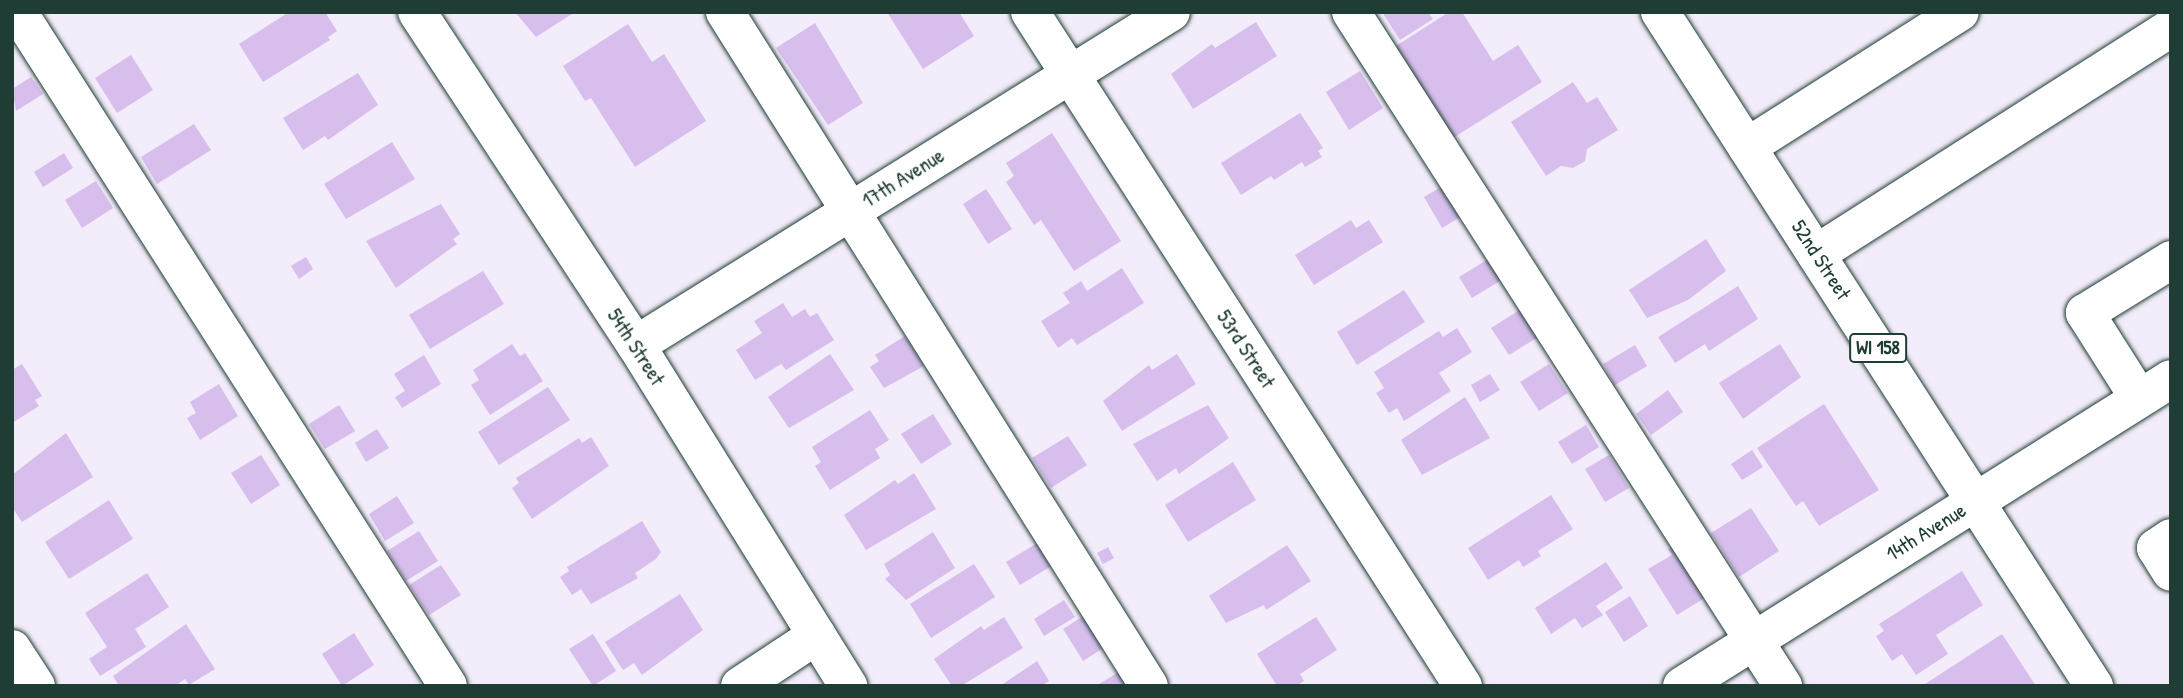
<!DOCTYPE html>
<style>
body{margin:0}
#map{position:relative;width:2183px;height:698px;overflow:hidden;background:#f3ecfa;font-family:"Patrick Hand",sans-serif}
div>[style]{position:absolute}
.building>*{inset:0;background:#d7beed}
.roads{filter:drop-shadow(0 0 2px #1f3d34) drop-shadow(0 0 2px #1f3d34)}
.minor>*{height:38px;margin:-19px;padding:0 19px;transform-origin:19px;border-radius:19px;background:#fff}
.major>*{height:38px;margin:-19px;padding:0 19px;transform-origin:19px;border-radius:19px;background:#fff}
span{translate:-50% -50%;white-space:nowrap;text-align:center;line-height:1.15;-webkit-text-stroke:7px #fff;paint-order:stroke}
.shield-label span{padding:2px 5px;background:#fff;border:2px solid;border-radius:5px;-webkit-text-stroke-width:0}
.shield-label{font-size:19px;color:#1f3d34;font-weight:700}
.street-label{font-size:21px;color:#1f3d34}
.frame{position:absolute;inset:0;border:14px solid #1f3d34;pointer-events:none}
</style>
<div id="map">
<div class="building">
<div style="clip-path:polygon(289px 12px,325px 12px,337px 31px,328px 37px,330px 40px,263px 82px,239px 44px)"></div>
<div style="clip-path:polygon(515px 12px,575px 12px,536px 37px)"></div>
<div style="clip-path:polygon(887px 12px,959px 12px,974px 36px,923px 69px)"></div>
<div style="clip-path:polygon(1382px 12px,1428px 12px,1433px 19px,1400px 40px)"></div>
<div style="clip-path:polygon(1449px 12px,1462px 12px,1493px 61px,1518px 45px,1542px 82px,1453px 138px,1396px 46px)"></div>
<div style="clip-path:polygon(1256px 22px,1277px 56px,1193px 109px,1171px 74px,1212px 44px,1215px 48px)"></div>
<div style="clip-path:polygon(815px 23px,863px 103px,828px 125px,776px 48px)"></div>
<div style="clip-path:polygon(628px 24px,652px 62px,664px 54px,706px 121px,635px 167px,591px 98px,585px 101px,563px 66px)"></div>
<div style="clip-path:polygon(131px 55px,153px 90px,117px 113px,95px 78px)"></div>
<div style="clip-path:polygon(1360px 71px,1383px 108px,1349px 130px,1326px 92px)"></div>
<div style="clip-path:polygon(358px 73px,378px 105px,328px 140px,325px 136px,303px 150px,283px 118px)"></div>
<div style="clip-path:polygon(31px 77px,43px 94px,16px 111px,12px 89px)"></div>
<div style="clip-path:polygon(1573px 82px,1587px 103px,1597px 97px,1618px 130px,1587px 149px,1585px 161px,1573px 168px,1561px 166px,1546px 176px,1511px 122px)"></div>
<div style="clip-path:polygon(1300px 113px,1323px 148px,1318px 151px,1322px 157px,1305px 167px,1302px 162px,1274px 180px,1271px 176px,1241px 195px,1221px 163px)"></div>
<div style="clip-path:polygon(194px 124px,211px 150px,157px 184px,141px 157px)"></div>
<div style="clip-path:polygon(1052px 133px,1121px 241px,1074px 271px,1041px 220px,1034px 225px,1006px 182px,1014px 176px,1006px 163px)"></div>
<div style="clip-path:polygon(392px 142px,415px 179px,346px 219px,324px 184px)"></div>
<div style="clip-path:polygon(64px 153px,73px 168px,43px 187px,34px 172px)"></div>
<div style="clip-path:polygon(96px 181px,113px 208px,82px 228px,65px 200px)"></div>
<div style="clip-path:polygon(1449px 182px,1467px 213px,1442px 228px,1424px 197px)"></div>
<div style="clip-path:polygon(986px 189px,1012px 229px,988px 244px,963px 204px)"></div>
<div style="clip-path:polygon(441px 204px,460px 234px,453px 239px,457px 244px,396px 288px,366px 241px)"></div>
<div style="clip-path:polygon(1351px 220px,1356px 228px,1369px 220px,1383px 242px,1314px 285px,1295px 255px)"></div>
<div style="clip-path:polygon(1706px 239px,1726px 271px,1688px 300px,1647px 318px,1629px 290px)"></div>
<div style="clip-path:polygon(306px 257px,313px 269px,299px 279px,291px 266px)"></div>
<div style="clip-path:polygon(1490px 258px,1503px 279px,1472px 298px,1459px 277px)"></div>
<div style="clip-path:polygon(1122px 268px,1144px 303px,1077px 345px,1072px 338px,1058px 348px,1041px 321px,1070px 303px,1063px 293px,1081px 281px,1087px 291px)"></div>
<div style="clip-path:polygon(483px 271px,504px 304px,430px 349px,409px 315px)"></div>
<div style="clip-path:polygon(1738px 286px,1758px 319px,1709px 351px,1705px 344px,1675px 363px,1658px 337px)"></div>
<div style="clip-path:polygon(1404px 290px,1425px 322px,1357px 365px,1337px 332px)"></div>
<div style="clip-path:polygon(783px 303px,792px 317px,805px 309px,810px 317px,817px 313px,834px 340px,786px 370px,781px 364px,755px 380px,736px 350px,762px 333px,754px 321px)"></div>
<div style="clip-path:polygon(1521px 309px,1538px 337px,1509px 355px,1491px 328px)"></div>
<div style="clip-path:polygon(1457px 328px,1472px 352px,1439px 373px,1451px 391px,1404px 421px,1397px 408px,1389px 413px,1376px 393px,1384px 388px,1374px 372px,1439px 331px,1443px 337px)"></div>
<div style="clip-path:polygon(905px 336px,924px 366px,884px 388px,870px 367px,879px 361px,875px 355px)"></div>
<div style="clip-path:polygon(512px 344px,520px 356px,525px 353px,543px 381px,490px 415px,471px 385px,479px 380px,473px 370px)"></div>
<div style="clip-path:polygon(1780px 344px,1801px 377px,1743px 419px,1719px 383px)"></div>
<div style="clip-path:polygon(1635px 345px,1647px 366px,1615px 385px,1603px 364px)"></div>
<div style="clip-path:polygon(830px 354px,854px 390px,789px 428px,768px 397px)"></div>
<div style="clip-path:polygon(1177px 354px,1196px 384px,1122px 431px,1103px 401px,1149px 365px,1152px 370px)"></div>
<div style="clip-path:polygon(424px 355px,441px 384px,402px 408px,395px 397px,405px 391px,394px 374px)"></div>
<div style="clip-path:polygon(22px 364px,42px 396px,35px 400px,39px 406px,12px 423px,12px 370px)"></div>
<div style="clip-path:polygon(1549px 364px,1568px 393px,1539px 411px,1520px 382px)"></div>
<div style="clip-path:polygon(1490px 374px,1500px 390px,1480px 402px,1471px 385px)"></div>
<div style="clip-path:polygon(219px 384px,238px 416px,200px 440px,187px 418px,196px 413px,190px 402px)"></div>
<div style="clip-path:polygon(548px 387px,570px 420px,499px 465px,478px 432px)"></div>
<div style="clip-path:polygon(1668px 390px,1683px 412px,1651px 435px,1636px 414px)"></div>
<div style="clip-path:polygon(1465px 397px,1490px 438px,1422px 475px,1401px 440px)"></div>
<div style="clip-path:polygon(1824px 404px,1879px 490px,1819px 526px,1803px 501px,1796px 506px,1757px 448px)"></div>
<div style="clip-path:polygon(339px 405px,355px 431px,325px 449px,309px 424px)"></div>
<div style="clip-path:polygon(1208px 405px,1229px 438px,1179px 474px,1176px 468px,1157px 481px,1133px 444px)"></div>
<div style="clip-path:polygon(870px 410px,889px 440px,875px 449px,880px 458px,830px 490px,815px 466px,821px 462px,812px 447px)"></div>
<div style="clip-path:polygon(933px 414px,952px 444px,921px 464px,901px 434px)"></div>
<div style="clip-path:polygon(1586px 425px,1599px 447px,1572px 464px,1558px 442px)"></div>
<div style="clip-path:polygon(377px 429px,389px 448px,366px 462px,355px 443px)"></div>
<div style="clip-path:polygon(66px 433px,93px 477px,22px 522px,12px 507px,12px 475px)"></div>
<div style="clip-path:polygon(1068px 436px,1087px 465px,1051px 488px,1032px 458px)"></div>
<div style="clip-path:polygon(591px 437px,609px 466px,532px 519px,512px 488px,519px 483px,516px 478px,579px 438px,582px 443px)"></div>
<div style="clip-path:polygon(1752px 450px,1763px 467px,1742px 480px,1731px 464px)"></div>
<div style="clip-path:polygon(261px 455px,280px 485px,251px 504px,231px 473px)"></div>
<div style="clip-path:polygon(1609px 455px,1629px 488px,1605px 502px,1585px 469px)"></div>
<div style="clip-path:polygon(1233px 462px,1256px 500px,1188px 542px,1165px 505px)"></div>
<div style="clip-path:polygon(914px 473px,936px 509px,866px 550px,844px 515px,895px 480px,898px 484px)"></div>
<div style="clip-path:polygon(1551px 495px,1573px 529px,1538px 551px,1541px 556px,1523px 567px,1519px 560px,1488px 580px,1468px 548px)"></div>
<div style="clip-path:polygon(397px 496px,414px 523px,385px 541px,369px 514px)"></div>
<div style="clip-path:polygon(109px 500px,133px 539px,69px 579px,45px 542px)"></div>
<div style="clip-path:polygon(1751px 508px,1779px 551px,1739px 577px,1711px 533px)"></div>
<div style="clip-path:polygon(642px 521px,661px 552px,656px 559px,635px 573px,638px 578px,591px 604px,581px 589px,572px 595px,560px 577px,569px 571px,567px 567px)"></div>
<div style="clip-path:polygon(419px 531px,438px 561px,406px 581px,387px 551px)"></div>
<div style="clip-path:polygon(933px 532px,955px 568px,906px 600px,885px 579px,890px 575px,884px 564px)"></div>
<div style="clip-path:polygon(1039px 542px,1053px 565px,1020px 585px,1006px 562px)"></div>
<div style="clip-path:polygon(1679px 543px,1711px 594px,1677px 615px,1648px 569px,1672px 555px,1668px 549px)"></div>
<div style="clip-path:polygon(1287px 545px,1311px 581px,1266px 610px,1264px 605px,1226px 623px,1209px 596px)"></div>
<div style="clip-path:polygon(1108px 547px,1114px 558px,1103px 564px,1097px 553px)"></div>
<div style="clip-path:polygon(1606px 562px,1623px 588px,1596px 606px,1603px 615px,1582px 628px,1575px 618px,1551px 634px,1535px 608px)"></div>
<div style="clip-path:polygon(974px 564px,995px 597px,931px 638px,910px 604px)"></div>
<div style="clip-path:polygon(441px 565px,461px 595px,429px 615px,409px 585px)"></div>
<div style="clip-path:polygon(1962px 571px,1983px 605px,1936px 635px,1948px 654px,1916px 675px,1902px 654px,1892px 661px,1876px 636px,1884px 631px,1879px 624px)"></div>
<div style="clip-path:polygon(147px 573px,169px 607px,135px 629px,146px 647px,100px 676px,89px 659px,107px 647px,85px 613px)"></div>
<div style="clip-path:polygon(680px 594px,703px 630px,642px 675px,634px 663px,623px 670px,605px 642px)"></div>
<div style="clip-path:polygon(1630px 596px,1648px 626px,1624px 642px,1605px 612px)"></div>
<div style="clip-path:polygon(1064px 600px,1075px 617px,1044px 636px,1034px 619px)"></div>
<div style="clip-path:polygon(1091px 611px,1111px 643px,1083px 661px,1063px 629px)"></div>
<div style="clip-path:polygon(1004px 617px,1023px 648px,961px 686px,952px 686px,934px 659px,981px 626px,984px 630px)"></div>
<div style="clip-path:polygon(1316px 617px,1337px 650px,1300px 674px,1304px 681px,1296px 686px,1277px 686px,1257px 654px)"></div>
<div style="clip-path:polygon(186px 624px,215px 669px,189px 685px,185px 679px,175px 686px,119px 686px,113px 676px)"></div>
<div style="clip-path:polygon(354px 633px,374px 665px,342px 686px,322px 654px)"></div>
<div style="clip-path:polygon(593px 634px,616px 671px,593px 686px,569px 649px)"></div>
<div style="clip-path:polygon(2002px 634px,2036px 686px,1922px 686px)"></div>
<div style="clip-path:polygon(1037px 661px,1049px 681px,1041px 686px,1000px 686px)"></div>
<div style="clip-path:polygon(1122px 670px,1132px 686px,1096px 686px)"></div>
</div>
<div class="roads">
<div class="minor">
<div style="left:18px;top:12px;width:799px;rotate:57.46deg"></div>
<div style="left:417px;top:12px;width:399px;rotate:56.7deg"></div>
<div style="left:636px;top:345px;width:402px;rotate:58.1deg"></div>
<div style="left:725px;top:12px;width:796px;rotate:57.83deg"></div>
<div style="left:1030px;top:12px;width:801px;rotate:57.28deg"></div>
<div style="left:1351px;top:12px;width:801px;rotate:57.34deg"></div>
<div style="left:1747px;top:147px;width:252px;rotate:-32.4deg"></div>
<div style="left:1816px;top:254px;width:421px;rotate:-32.5deg"></div>
<div style="left:636px;top:345px;width:630px;rotate:-31.9deg"></div>
<div style="left:2139px;top:398px;width:101px;rotate:-122.4deg"></div>
<div style="left:2085px;top:313px;width:101px;rotate:-31.6deg"></div>
<div style="left:2171px;top:538px;width:18px;rotate:146deg"></div>
<div style="left:2156px;top:548px;width:28px;rotate:58deg"></div>
<div style="left:12px;top:649px;width:44px;rotate:57deg"></div>
<div style="left:740px;top:686px;width:92px;rotate:-33.5deg"></div>
<div style="left:1682px;top:686px;width:577px;rotate:-32.12deg"></div>
</div>
<div class="major">
<div style="left:1660px;top:12px;width:802px;rotate:57.22deg"></div>
</div>
</div>
<div class="shield-label">
<span style="left:1878px;top:348px">WI 158</span>
</div>
<div class="street-label">
<span style="left:903px;top:178px;rotate:-32deg">17th Avenue</span>
<span style="left:1821px;top:260px;rotate:57deg">52nd Street</span>
<span style="left:636px;top:347px;rotate:57deg">54th Street</span>
<span style="left:1246px;top:349px;rotate:57deg">53rd Street</span>
<span style="left:1926px;top:532px;rotate:-32deg">14th Avenue</span>
</div>
<div class="frame"></div>
</div>
